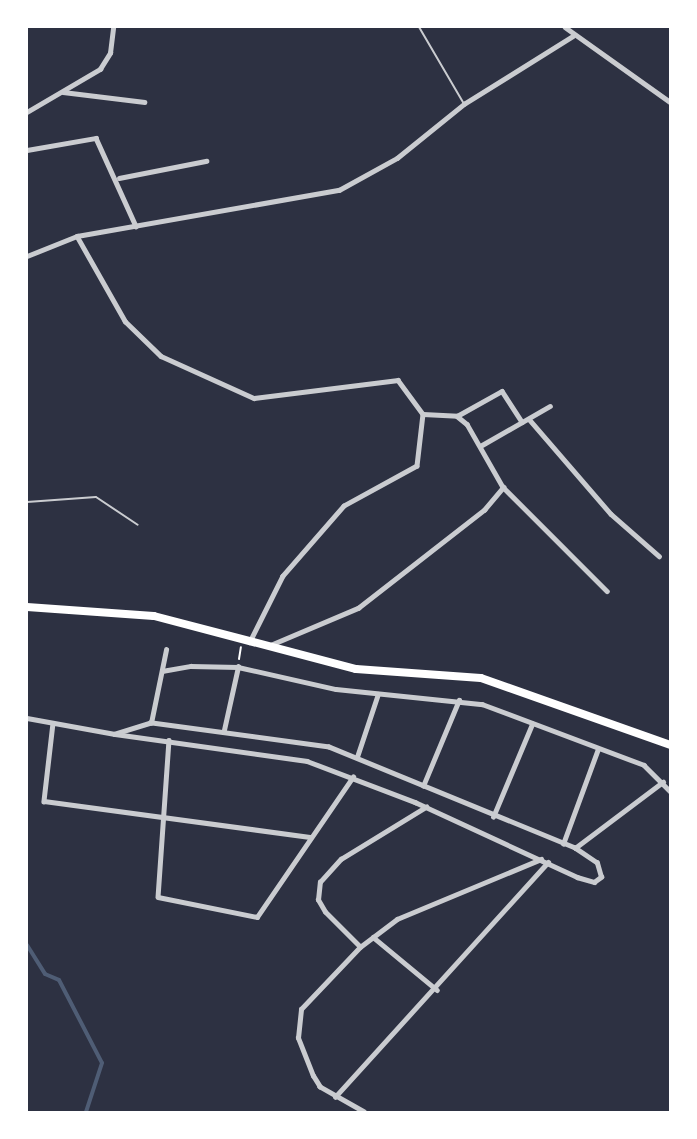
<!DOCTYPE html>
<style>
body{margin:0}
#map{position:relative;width:697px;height:1139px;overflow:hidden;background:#2d3142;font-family:Barlow,sans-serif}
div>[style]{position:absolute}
.stream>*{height:4px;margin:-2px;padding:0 2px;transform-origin:2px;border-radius:2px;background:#4f5d75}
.path>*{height:2px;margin:-1px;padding:0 1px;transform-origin:1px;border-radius:1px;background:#fff}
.service>*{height:2px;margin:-1px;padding:0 1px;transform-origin:1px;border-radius:1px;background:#caccd0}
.minor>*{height:4.5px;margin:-2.25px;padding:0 2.25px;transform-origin:2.25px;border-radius:2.25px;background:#caccd0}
.primary>*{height:8px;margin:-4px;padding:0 4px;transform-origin:4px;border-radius:4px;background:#fff}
span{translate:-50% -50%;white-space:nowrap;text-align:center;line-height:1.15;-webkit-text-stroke:4.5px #fff;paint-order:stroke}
.frame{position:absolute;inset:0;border:28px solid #fff;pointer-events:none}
</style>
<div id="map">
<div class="stream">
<div style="left:27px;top:945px;width:34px;rotate:58deg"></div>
<div style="left:45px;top:974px;width:15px;rotate:23deg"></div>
<div style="left:59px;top:980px;width:93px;rotate:62.6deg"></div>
<div style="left:102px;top:1063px;width:52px;rotate:108.1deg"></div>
</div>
<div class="path">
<div style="left:239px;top:659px;width:12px;rotate:-81deg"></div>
</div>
<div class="service">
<div style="left:419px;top:27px;width:89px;rotate:59.7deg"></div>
<div style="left:27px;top:502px;width:69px;rotate:-4.1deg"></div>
<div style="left:96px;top:497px;width:50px;rotate:33.7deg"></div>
</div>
<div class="minor">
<div style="left:565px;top:27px;width:129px;rotate:35.5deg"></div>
<div style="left:63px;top:92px;width:82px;rotate:7deg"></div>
<div style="left:27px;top:112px;width:85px;rotate:-30.5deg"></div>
<div style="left:100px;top:69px;width:19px;rotate:-58deg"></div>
<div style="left:110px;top:53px;width:26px;rotate:-83deg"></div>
<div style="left:27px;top:150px;width:70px;rotate:-9.9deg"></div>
<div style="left:96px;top:138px;width:97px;rotate:65.6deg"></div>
<div style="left:119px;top:178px;width:89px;rotate:-11.1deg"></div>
<div style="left:77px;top:236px;width:98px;rotate:60.5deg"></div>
<div style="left:125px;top:321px;width:50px;rotate:44.2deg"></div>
<div style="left:161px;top:356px;width:102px;rotate:24.3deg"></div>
<div style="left:254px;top:398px;width:145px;rotate:-7.1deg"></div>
<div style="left:398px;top:380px;width:42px;rotate:53.7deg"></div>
<div style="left:423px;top:414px;width:52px;rotate:96.6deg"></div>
<div style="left:417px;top:466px;width:83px;rotate:151.3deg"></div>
<div style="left:344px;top:506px;width:93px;rotate:131.1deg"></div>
<div style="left:283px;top:576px;width:74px;rotate:116.6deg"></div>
<div style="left:27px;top:256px;width:54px;rotate:-21.8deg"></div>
<div style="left:77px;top:236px;width:266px;rotate:-10deg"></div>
<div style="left:339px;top:190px;width:66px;rotate:-28.9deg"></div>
<div style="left:397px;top:158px;width:86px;rotate:-38.9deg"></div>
<div style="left:464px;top:104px;width:128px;rotate:-32deg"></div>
<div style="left:423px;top:414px;width:34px;rotate:3deg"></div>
<div style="left:457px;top:416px;width:13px;rotate:39deg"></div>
<div style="left:467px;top:424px;width:73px;rotate:60.3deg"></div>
<div style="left:503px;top:487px;width:147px;rotate:45deg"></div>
<div style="left:457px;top:416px;width:51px;rotate:-29.1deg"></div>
<div style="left:502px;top:391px;width:37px;rotate:57deg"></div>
<div style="left:529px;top:419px;width:125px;rotate:49.2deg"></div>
<div style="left:611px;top:514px;width:64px;rotate:41.2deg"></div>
<div style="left:482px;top:445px;width:78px;rotate:-29.8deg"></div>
<div style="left:268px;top:646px;width:98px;rotate:-22.9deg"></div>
<div style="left:358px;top:608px;width:160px;rotate:-37.9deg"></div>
<div style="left:484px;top:510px;width:30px;rotate:-50deg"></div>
<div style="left:162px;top:671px;width:29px;rotate:-10deg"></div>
<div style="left:191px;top:666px;width:47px;rotate:1.2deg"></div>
<div style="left:238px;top:667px;width:100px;rotate:12.7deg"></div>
<div style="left:336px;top:689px;width:147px;rotate:5.9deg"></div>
<div style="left:482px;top:704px;width:173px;rotate:20.6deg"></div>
<div style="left:644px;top:765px;width:37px;rotate:45deg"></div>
<div style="left:27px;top:718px;width:89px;rotate:10.3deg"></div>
<div style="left:115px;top:734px;width:194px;rotate:8deg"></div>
<div style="left:307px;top:761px;width:116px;rotate:20.8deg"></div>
<div style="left:415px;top:802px;width:179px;rotate:24.8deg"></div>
<div style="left:577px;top:877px;width:18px;rotate:16deg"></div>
<div style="left:594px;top:882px;width:9px;rotate:-36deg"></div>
<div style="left:601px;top:877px;width:15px;rotate:-106deg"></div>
<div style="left:597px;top:863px;width:27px;rotate:-146deg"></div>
<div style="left:575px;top:848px;width:266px;rotate:-157.7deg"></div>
<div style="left:329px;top:747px;width:180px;rotate:-172.3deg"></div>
<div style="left:151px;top:723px;width:38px;rotate:163deg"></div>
<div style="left:53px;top:723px;width:79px;rotate:96.6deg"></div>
<div style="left:44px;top:801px;width:268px;rotate:7.7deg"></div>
<div style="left:151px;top:723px;width:75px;rotate:-78.4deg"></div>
<div style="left:224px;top:730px;width:65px;rotate:-77.5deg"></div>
<div style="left:169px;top:740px;width:157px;rotate:94deg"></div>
<div style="left:158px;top:897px;width:101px;rotate:11.4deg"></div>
<div style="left:257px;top:917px;width:170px;rotate:-55.6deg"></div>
<div style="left:357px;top:757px;width:66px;rotate:-71.6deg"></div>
<div style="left:423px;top:786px;width:93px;rotate:-67.3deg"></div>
<div style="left:493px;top:817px;width:101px;rotate:-67.2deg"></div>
<div style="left:563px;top:844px;width:101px;rotate:-69.8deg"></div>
<div style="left:575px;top:848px;width:110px;rotate:-36.9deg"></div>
<div style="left:373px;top:937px;width:83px;rotate:39.6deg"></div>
<div style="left:360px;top:947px;width:49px;rotate:-135deg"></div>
<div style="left:325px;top:912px;width:14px;rotate:-120deg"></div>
<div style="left:318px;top:900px;width:18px;rotate:-84deg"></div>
<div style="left:320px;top:882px;width:31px;rotate:-48deg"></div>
<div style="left:341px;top:859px;width:100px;rotate:-31.5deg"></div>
<div style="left:335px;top:1097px;width:317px;rotate:-47.8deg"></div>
<div style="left:364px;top:1112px;width:51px;rotate:-150.4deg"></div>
<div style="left:320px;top:1087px;width:13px;rotate:-122deg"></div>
<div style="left:313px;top:1076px;width:41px;rotate:-111.5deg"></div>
<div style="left:298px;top:1038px;width:29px;rotate:-84deg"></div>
<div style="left:301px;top:1009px;width:86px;rotate:-46.4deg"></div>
<div style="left:360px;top:947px;width:46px;rotate:-37.1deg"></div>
<div style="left:397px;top:919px;width:156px;rotate:-22.6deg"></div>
</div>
<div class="primary">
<div style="left:27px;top:607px;width:127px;rotate:4.1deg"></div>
<div style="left:154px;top:616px;width:209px;rotate:14.7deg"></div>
<div style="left:356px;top:669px;width:125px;rotate:4.1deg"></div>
<div style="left:481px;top:678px;width:201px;rotate:19.5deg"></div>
</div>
<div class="frame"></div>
</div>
